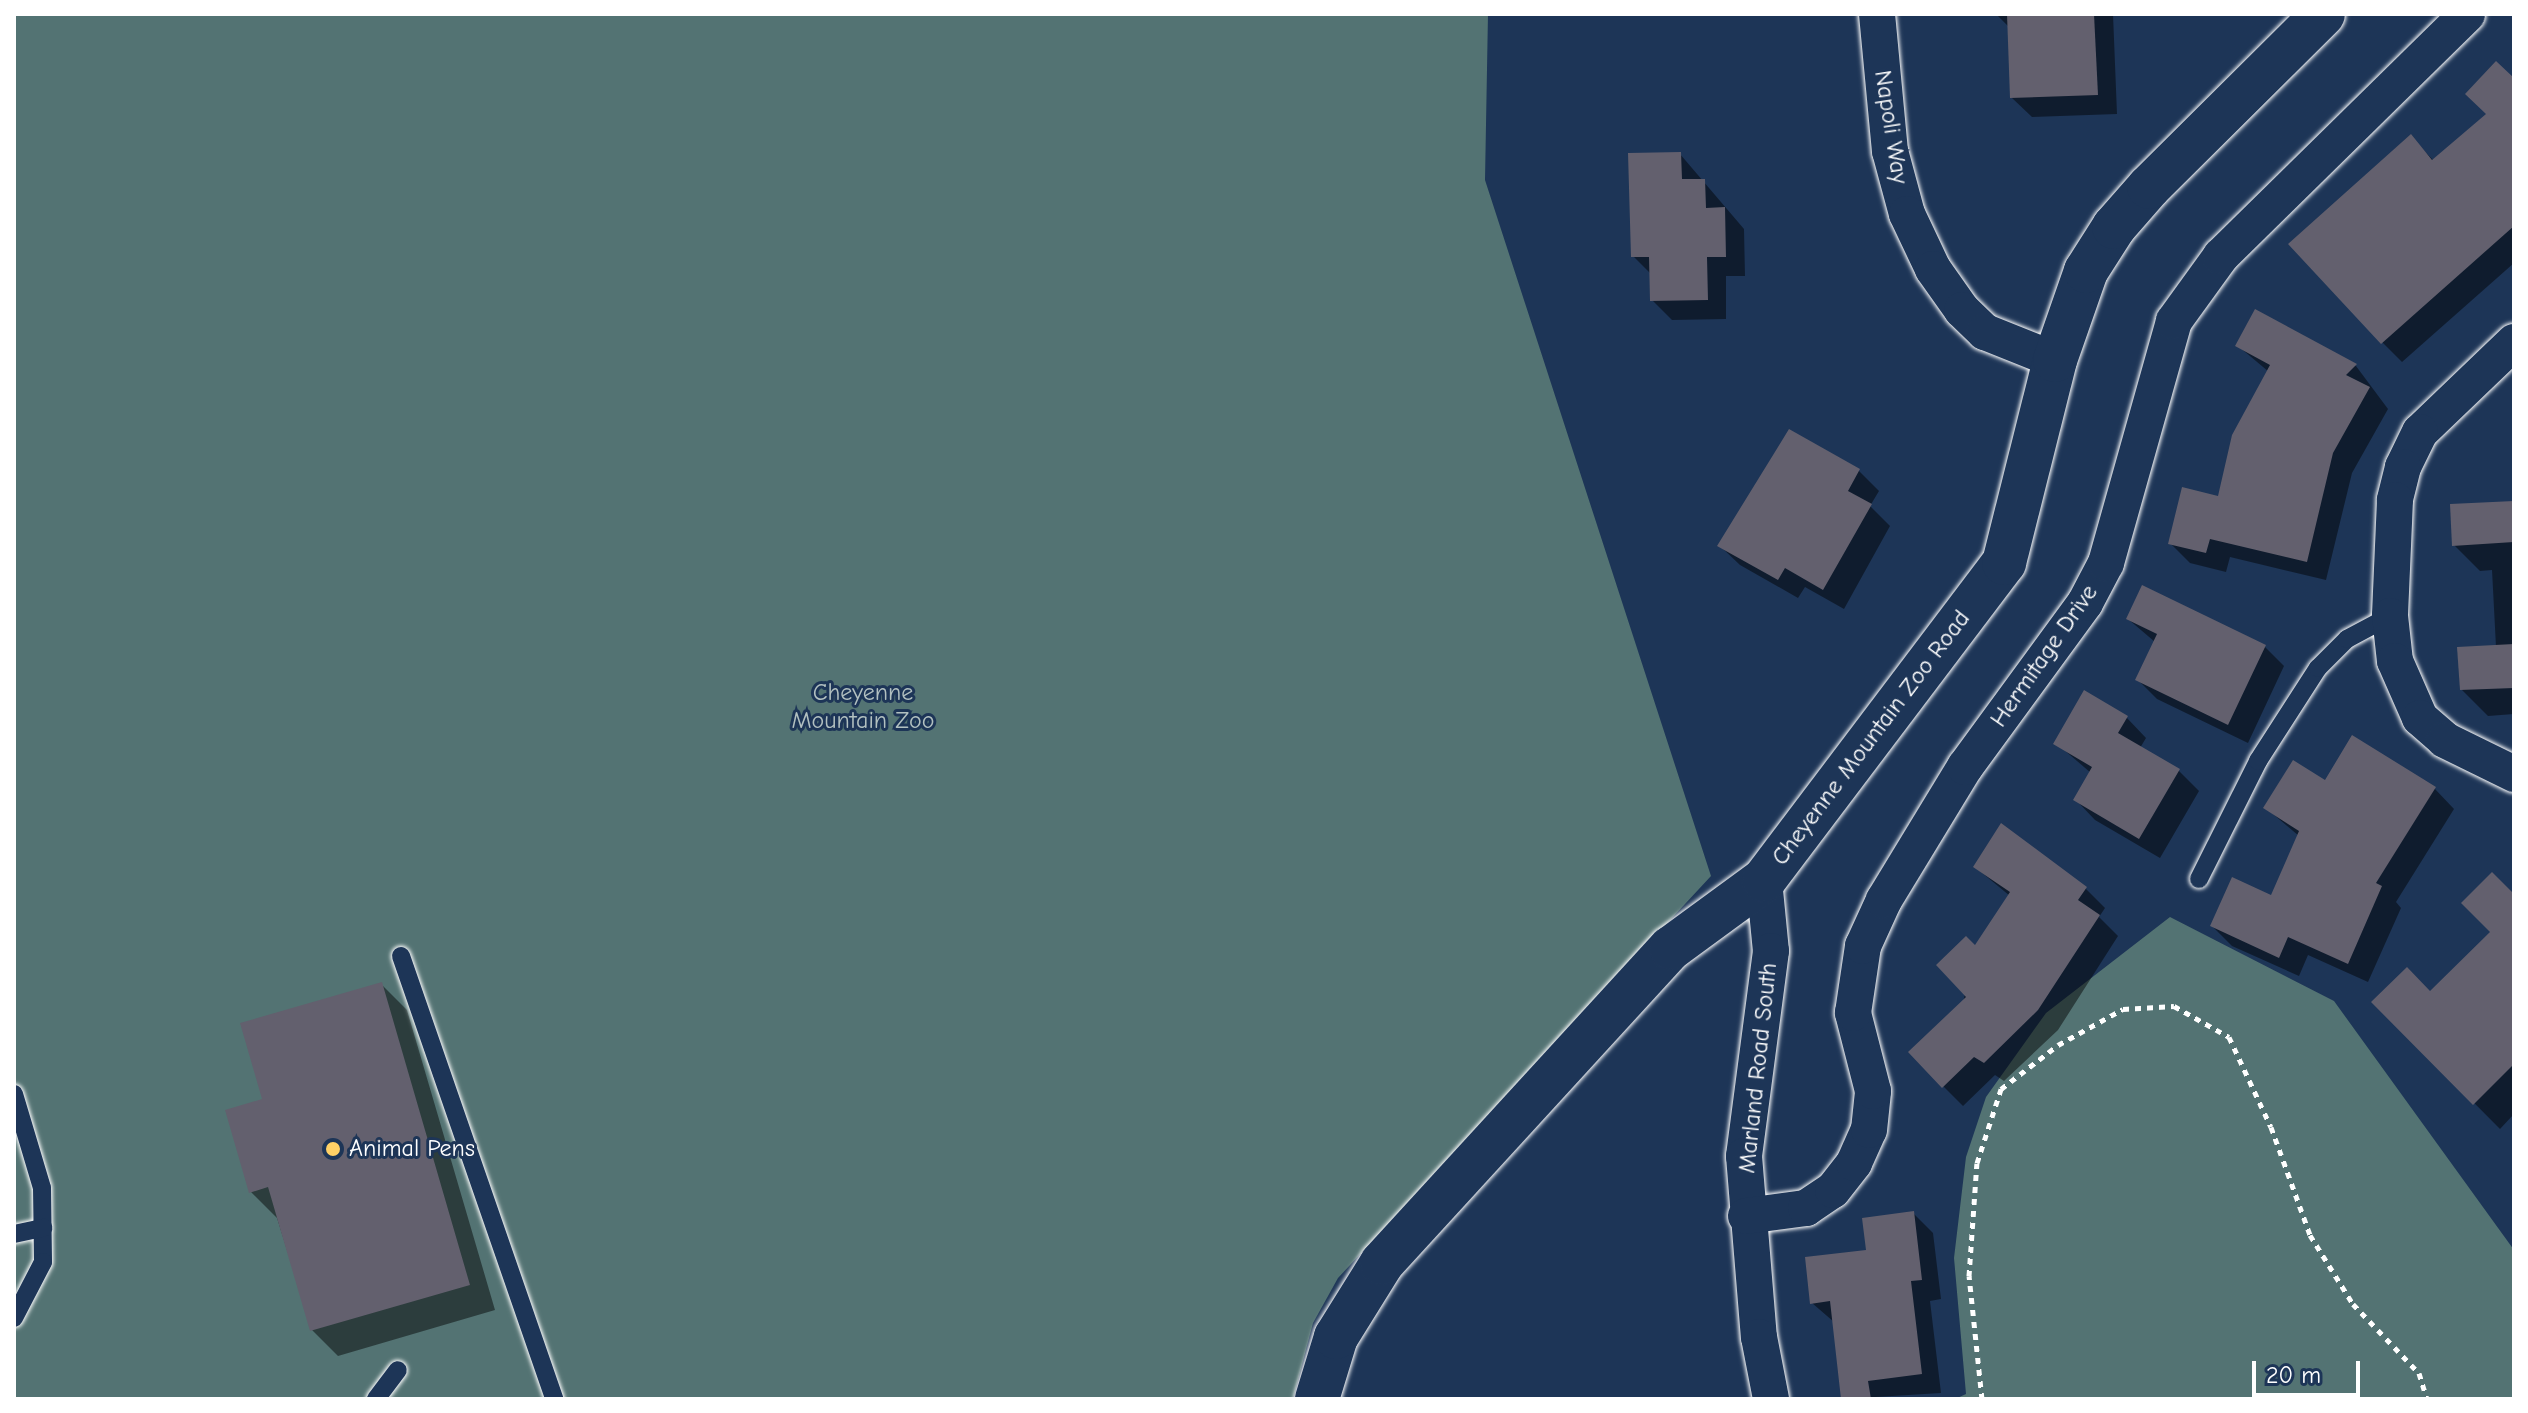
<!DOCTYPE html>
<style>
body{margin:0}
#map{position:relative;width:2528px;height:1413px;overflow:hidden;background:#1d3557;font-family:"Comic Neue",sans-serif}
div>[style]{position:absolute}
.green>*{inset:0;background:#537373}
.shadow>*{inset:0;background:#0007}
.building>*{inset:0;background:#63606e}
.path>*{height:5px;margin-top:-2.5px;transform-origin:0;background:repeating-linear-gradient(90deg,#fff 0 6px,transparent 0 12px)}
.roads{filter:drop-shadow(0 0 2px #fff) drop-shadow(0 0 2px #fff)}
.lane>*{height:18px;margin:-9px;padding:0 9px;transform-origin:9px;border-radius:9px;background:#1d3557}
.street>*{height:36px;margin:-18px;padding:0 18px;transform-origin:18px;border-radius:18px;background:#1d3557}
.secondary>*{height:44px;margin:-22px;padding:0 22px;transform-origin:22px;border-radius:22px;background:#1d3557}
.dots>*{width:22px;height:22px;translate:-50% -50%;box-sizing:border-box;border:4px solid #1d3557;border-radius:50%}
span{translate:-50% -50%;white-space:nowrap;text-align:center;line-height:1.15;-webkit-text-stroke:6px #1d3557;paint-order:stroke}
.street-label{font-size:24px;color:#fff}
.park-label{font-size:24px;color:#b2c0c0}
.poi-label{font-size:24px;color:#fff}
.left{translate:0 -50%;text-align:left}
.frame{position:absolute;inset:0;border:16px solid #fff;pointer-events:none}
.scale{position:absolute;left:2252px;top:1361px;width:108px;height:36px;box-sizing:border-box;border:4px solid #fff;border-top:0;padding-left:10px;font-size:24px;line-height:28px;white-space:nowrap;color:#fff;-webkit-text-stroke:6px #1d3557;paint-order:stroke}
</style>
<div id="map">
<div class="green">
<div style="clip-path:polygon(14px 14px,1488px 14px,1485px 180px,1711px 876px,1338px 1278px,1313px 1323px,1293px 1399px,14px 1399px)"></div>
<div style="clip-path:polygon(2170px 917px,2334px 1001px,2514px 1250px,2514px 1399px,1955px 1399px,1966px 1394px,1954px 1258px,1966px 1157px,1986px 1097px,2046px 1013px)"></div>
</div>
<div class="shadow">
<div style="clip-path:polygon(1996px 14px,2113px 14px,2117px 114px,2032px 117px,2012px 98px,2009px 27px)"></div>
<div style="clip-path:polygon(2514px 80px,2514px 263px,2402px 362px,2382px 342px,2411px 137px,2434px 161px,2489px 115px)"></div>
<div style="clip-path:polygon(1680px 154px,1744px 229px,1745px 276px,1726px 276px,1726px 319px,1672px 320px,1652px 300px,1652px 275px,1633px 256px)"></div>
<div style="clip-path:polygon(2256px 312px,2356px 366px,2388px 409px,2352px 473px,2326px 580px,2230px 557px,2226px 572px,2190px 563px,2170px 543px,2220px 498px,2269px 372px,2238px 346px)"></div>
<div style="clip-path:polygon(1789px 432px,1859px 471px,1879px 491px,1870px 506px,1890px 526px,1844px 609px,1805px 587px,1798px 598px,1740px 565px,1720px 546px)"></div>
<div style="clip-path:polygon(2514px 503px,2514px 714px,2488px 716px,2462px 690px,2496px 647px,2492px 570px,2480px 571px,2454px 545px)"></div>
<div style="clip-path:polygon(2128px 619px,2264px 646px,2284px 666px,2248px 743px,2157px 699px,2138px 680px,2155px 642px)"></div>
<div style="clip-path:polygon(2127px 718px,2146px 738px,2140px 748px,2179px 771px,2199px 791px,2160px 858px,2095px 820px,2076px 800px,2091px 773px,2056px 743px)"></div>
<div style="clip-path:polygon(2325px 782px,2435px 789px,2454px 809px,2396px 902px,2401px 908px,2368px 982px,2308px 955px,2299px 976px,2232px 946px,2212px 926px,2272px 897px,2299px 836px,2266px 808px)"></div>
<div style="clip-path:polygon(1975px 867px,2085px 888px,2105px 908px,2099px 917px,2118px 936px,2058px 1030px,2004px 1081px,1995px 1075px,1963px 1106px,1943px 1086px,1976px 948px,2010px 896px)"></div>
<div style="clip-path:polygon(2514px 896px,2514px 1114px,2500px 1129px,2374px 1002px,2431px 993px,2492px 932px)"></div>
<div style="clip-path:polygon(381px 984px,407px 1010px,495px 1310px,338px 1356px,312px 1330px,277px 1218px,251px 1192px,265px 1100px)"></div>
<div style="clip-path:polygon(1913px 1213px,1933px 1233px,1941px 1299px,1930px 1301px,1941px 1393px,1843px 1399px,1834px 1322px,1812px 1303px)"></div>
</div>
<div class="building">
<div style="clip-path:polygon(2007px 14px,2094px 14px,2098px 95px,2010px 98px)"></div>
<div style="clip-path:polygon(2496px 61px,2514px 78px,2514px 226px,2381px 344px,2288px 244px,2411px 134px,2432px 160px,2486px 114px,2465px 94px)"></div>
<div style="clip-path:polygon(1681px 152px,1682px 179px,1705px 179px,1706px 208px,1725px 207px,1726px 257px,1707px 257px,1708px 300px,1650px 301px,1649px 257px,1631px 257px,1628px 153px)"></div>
<div style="clip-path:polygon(2255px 309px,2357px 364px,2346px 375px,2370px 387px,2333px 453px,2307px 562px,2210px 539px,2206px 553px,2168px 544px,2182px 487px,2218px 496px,2232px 435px,2270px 365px,2235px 346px)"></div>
<div style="clip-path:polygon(1789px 429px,1860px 469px,1848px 491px,1872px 504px,1823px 590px,1785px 568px,1778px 580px,1717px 546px)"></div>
<div style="clip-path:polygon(2514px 501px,2514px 542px,2452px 546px,2450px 504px)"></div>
<div style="clip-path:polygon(2142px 585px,2266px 645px,2228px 725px,2135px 680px,2157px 634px,2126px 619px)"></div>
<div style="clip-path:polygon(2514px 644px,2514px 688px,2460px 690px,2457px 647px)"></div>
<div style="clip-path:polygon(2084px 690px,2128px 716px,2118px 733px,2180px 769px,2139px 839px,2073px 800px,2092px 767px,2053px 744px)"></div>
<div style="clip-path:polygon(2352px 735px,2436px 787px,2376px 883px,2382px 886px,2348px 964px,2288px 937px,2279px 958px,2210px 926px,2232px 877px,2271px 895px,2299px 831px,2263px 808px,2293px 760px,2325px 780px)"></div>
<div style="clip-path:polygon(2001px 823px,2087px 887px,2078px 900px,2100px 915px,2038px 1010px,1984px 1063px,1974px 1057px,1942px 1088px,1908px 1052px,1966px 997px,1936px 965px,1966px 936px,1975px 945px,2010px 892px,1973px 867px)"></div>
<div style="clip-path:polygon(2492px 872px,2514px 894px,2514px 1064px,2473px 1105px,2371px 1002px,2407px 967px,2430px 991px,2490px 932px,2461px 903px)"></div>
<div style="clip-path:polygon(382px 982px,470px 1285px,310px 1331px,268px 1187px,249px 1193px,225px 1110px,262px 1099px,240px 1023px)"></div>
<div style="clip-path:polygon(1914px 1211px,1922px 1280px,1911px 1281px,1922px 1374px,1868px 1381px,1871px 1399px,1841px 1399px,1830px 1301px,1810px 1304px,1805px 1257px,1866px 1250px,1862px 1218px)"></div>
</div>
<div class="path">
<div style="left:1982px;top:1399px;width:124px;rotate:-96deg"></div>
<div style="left:1969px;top:1276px;width:113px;rotate:-86deg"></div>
<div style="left:1977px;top:1163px;width:78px;rotate:-72deg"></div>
<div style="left:2001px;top:1089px;width:72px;rotate:-37.7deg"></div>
<div style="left:2058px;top:1045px;width:74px;rotate:-29deg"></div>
<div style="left:2123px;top:1009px;width:51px;rotate:-3.4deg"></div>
<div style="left:2174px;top:1006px;width:63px;rotate:29.4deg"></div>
<div style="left:2229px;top:1037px;width:99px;rotate:65deg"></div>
<div style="left:2271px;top:1127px;width:115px;rotate:70.1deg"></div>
<div style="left:2310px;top:1235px;width:81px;rotate:58.1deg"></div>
<div style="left:2353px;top:1304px;width:95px;rotate:46.3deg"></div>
<div style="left:2419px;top:1373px;width:27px;rotate:73deg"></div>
</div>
<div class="roads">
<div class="lane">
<div style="left:2199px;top:879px;width:132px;rotate:-63.4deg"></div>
<div style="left:2258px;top:761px;width:111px;rotate:-57.2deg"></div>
<div style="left:2318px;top:668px;width:41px;rotate:-45deg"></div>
<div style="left:2347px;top:639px;width:49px;rotate:-28.1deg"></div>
<div style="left:401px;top:956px;width:469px;rotate:70.9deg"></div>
<div style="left:14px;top:1094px;width:98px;rotate:73.4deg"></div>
<div style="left:42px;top:1188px;width:74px;rotate:89.2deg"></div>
<div style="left:43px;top:1262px;width:63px;rotate:117.4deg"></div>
<div style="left:14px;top:1234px;width:30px;rotate:-12deg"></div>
<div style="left:376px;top:1399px;width:36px;rotate:-53deg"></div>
</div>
<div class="street">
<div style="left:1877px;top:14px;width:138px;rotate:84.6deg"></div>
<div style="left:1890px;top:151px;width:65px;rotate:74.9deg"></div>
<div style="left:1907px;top:214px;width:61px;rotate:64.7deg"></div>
<div style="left:1933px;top:269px;width:50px;rotate:54.7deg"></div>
<div style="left:1962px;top:310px;width:32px;rotate:44deg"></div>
<div style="left:1985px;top:332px;width:75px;rotate:21.8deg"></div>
<div style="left:2514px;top:342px;width:130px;rotate:136.2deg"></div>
<div style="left:2420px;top:432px;width:39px;rotate:116deg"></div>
<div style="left:2403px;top:467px;width:34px;rotate:104deg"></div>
<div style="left:2395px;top:500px;width:116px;rotate:92.5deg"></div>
<div style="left:2390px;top:616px;width:45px;rotate:83.7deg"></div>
<div style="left:2395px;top:661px;width:62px;rotate:66.3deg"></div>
<div style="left:2420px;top:718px;width:33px;rotate:41deg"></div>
<div style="left:2445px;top:740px;width:77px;rotate:26.2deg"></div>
<div style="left:1764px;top:880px;width:71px;rotate:84.4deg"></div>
<div style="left:1771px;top:951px;width:207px;rotate:97.5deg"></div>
<div style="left:1744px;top:1156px;width:182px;rotate:85.3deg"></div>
<div style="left:1759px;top:1337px;width:63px;rotate:79deg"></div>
<div style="left:1746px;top:1216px;width:61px;rotate:-7.6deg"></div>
<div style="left:1806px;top:1208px;width:32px;rotate:-34deg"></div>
<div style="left:1833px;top:1190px;width:34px;rotate:-52deg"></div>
<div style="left:1854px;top:1163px;width:36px;rotate:-66deg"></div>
<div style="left:1869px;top:1130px;width:39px;rotate:-84deg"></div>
<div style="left:1873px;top:1091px;width:81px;rotate:-104.4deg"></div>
<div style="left:1853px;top:1013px;width:68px;rotate:-81.5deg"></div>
<div style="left:1863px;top:946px;width:51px;rotate:-65.5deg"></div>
<div style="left:1884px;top:900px;width:156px;rotate:-58.7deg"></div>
<div style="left:1965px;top:767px;width:203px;rotate:-53.8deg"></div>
<div style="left:2085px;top:603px;width:45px;rotate:-62.3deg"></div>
<div style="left:2106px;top:563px;width:251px;rotate:-74.3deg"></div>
<div style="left:2174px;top:321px;width:80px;rotate:-54.1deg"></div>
<div style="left:2221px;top:256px;width:345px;rotate:-44.5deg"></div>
</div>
<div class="secondary">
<div style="left:1317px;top:1399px;width:65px;rotate:-73deg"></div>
<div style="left:1336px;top:1337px;width:87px;rotate:-58.1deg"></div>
<div style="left:1382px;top:1263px;width:427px;rotate:-47.5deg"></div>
<div style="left:1671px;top:948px;width:115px;rotate:-36.2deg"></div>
<div style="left:1764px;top:880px;width:398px;rotate:-52.9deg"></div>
<div style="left:2004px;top:563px;width:209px;rotate:-75.9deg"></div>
<div style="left:2055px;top:360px;width:94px;rotate:-70.8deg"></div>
<div style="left:2086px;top:271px;width:52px;rotate:-57.5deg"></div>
<div style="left:2114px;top:227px;width:53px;rotate:-48.8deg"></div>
<div style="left:2149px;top:187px;width:245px;rotate:-44.8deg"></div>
</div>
</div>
<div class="dots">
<div style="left:333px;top:1149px;background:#ffd166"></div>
</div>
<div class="street-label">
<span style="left:1891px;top:127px;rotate:81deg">Napoli Way</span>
<span style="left:2044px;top:656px;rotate:-55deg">Hermitage Drive</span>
<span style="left:1871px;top:738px;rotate:-53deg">Cheyenne Mountain Zoo Road</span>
<span style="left:1758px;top:1068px;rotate:-84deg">Marland Road South</span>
</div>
<div class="park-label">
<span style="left:863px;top:707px">Cheyenne<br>Mountain Zoo</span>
</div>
<div class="poi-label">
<span class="left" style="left:349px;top:1149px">Animal Pens</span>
</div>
<div class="frame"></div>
<div class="scale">20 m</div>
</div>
